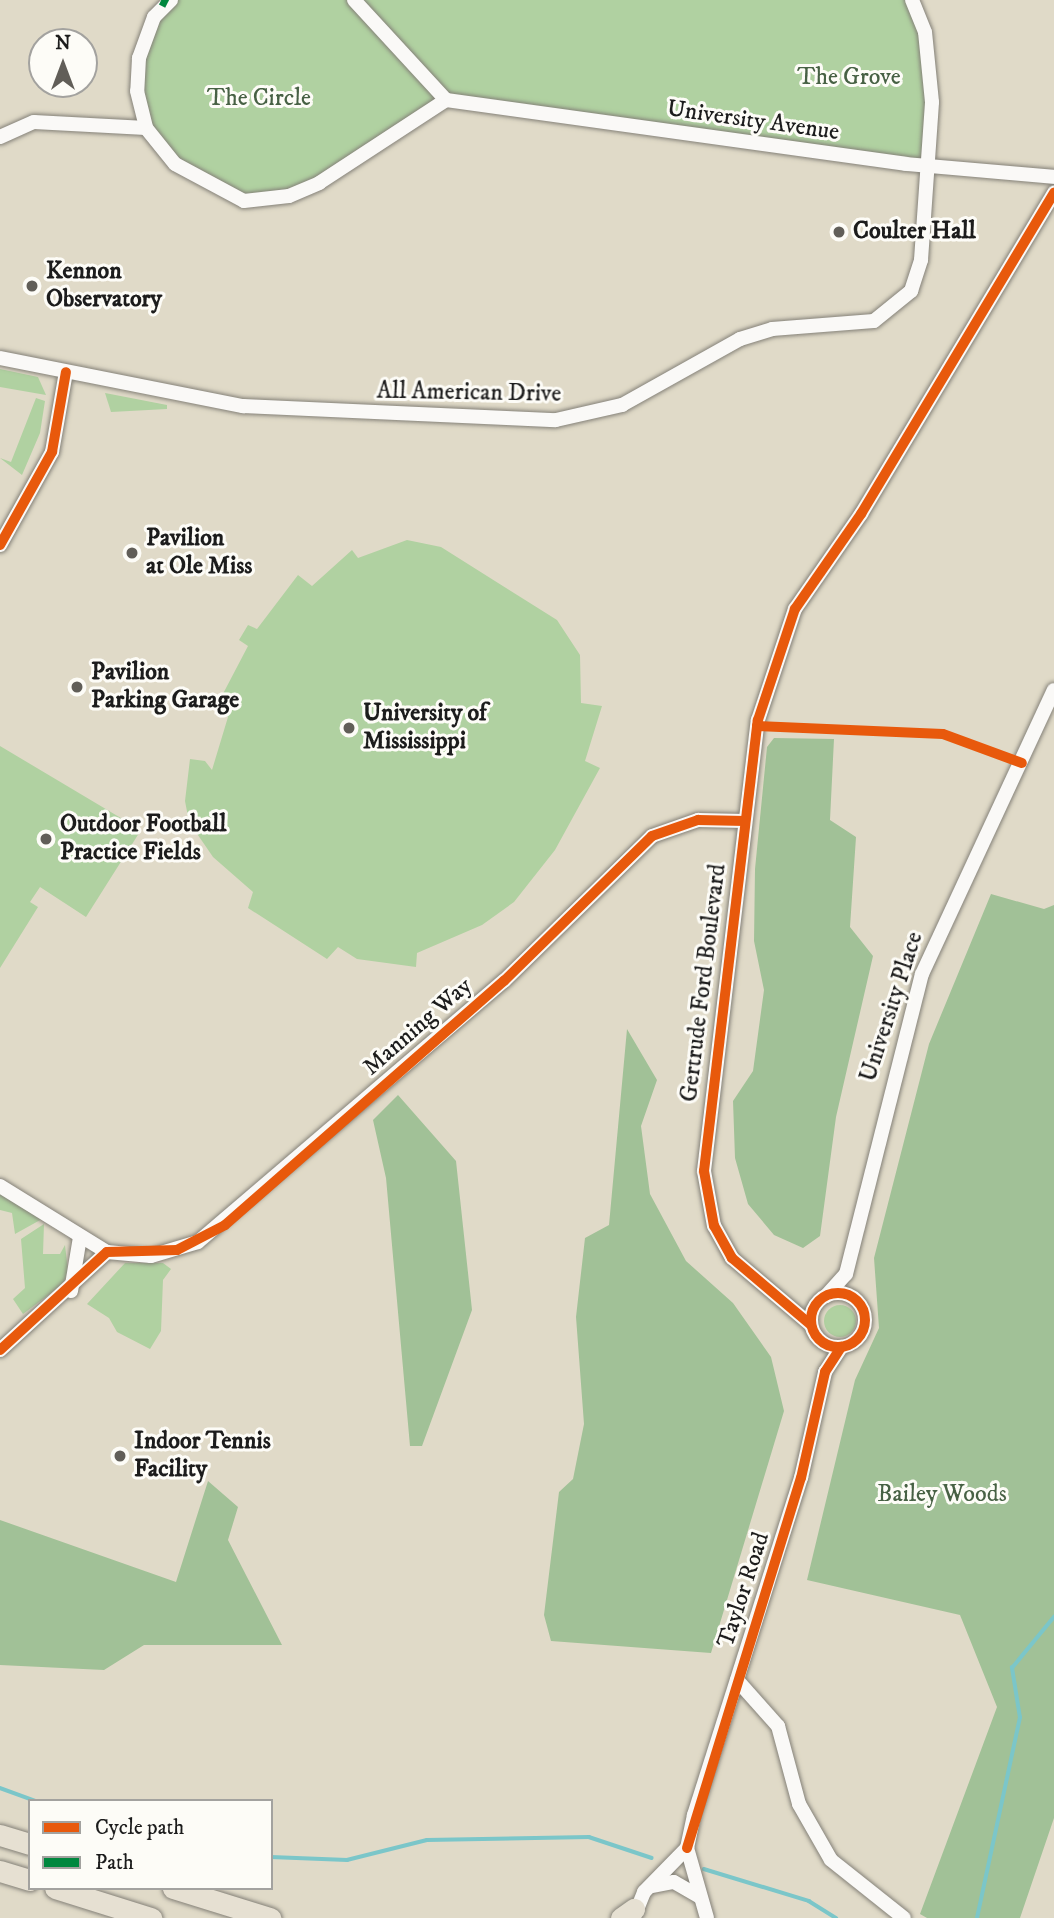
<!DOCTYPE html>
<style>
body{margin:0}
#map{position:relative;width:1054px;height:1918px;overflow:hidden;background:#e0dac8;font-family:"IM FELL DW Pica",serif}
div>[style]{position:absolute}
.green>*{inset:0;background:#b0d1a1}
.round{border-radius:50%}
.forest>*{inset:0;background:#a1c197}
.stream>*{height:3.5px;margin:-1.75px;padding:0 1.75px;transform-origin:1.75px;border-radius:1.75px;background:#7bc6c9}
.roads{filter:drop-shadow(0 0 2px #848178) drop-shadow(0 0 2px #848178)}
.minor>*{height:14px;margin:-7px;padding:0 7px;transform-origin:7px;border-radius:7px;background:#faf9f7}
.minor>.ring{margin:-7px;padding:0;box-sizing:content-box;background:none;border:14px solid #faf9f7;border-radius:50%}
.highway>*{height:21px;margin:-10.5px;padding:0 10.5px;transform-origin:10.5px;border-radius:10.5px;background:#e6e0d2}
.quiet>*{height:9px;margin-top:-4.5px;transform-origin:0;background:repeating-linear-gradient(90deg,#00873e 0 18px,transparent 0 27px)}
.cycleway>*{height:10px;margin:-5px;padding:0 5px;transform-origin:5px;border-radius:5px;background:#e8590c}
.cycleway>.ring{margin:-5px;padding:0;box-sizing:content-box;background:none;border:10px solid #e8590c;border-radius:50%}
.dots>*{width:19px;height:19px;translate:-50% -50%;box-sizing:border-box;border:4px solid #fdfcf7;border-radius:50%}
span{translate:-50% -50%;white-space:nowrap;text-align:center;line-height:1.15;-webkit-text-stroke:6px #fdfcf7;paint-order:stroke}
.park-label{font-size:24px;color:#476144}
.street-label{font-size:24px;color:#1c1c1c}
.poi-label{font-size:24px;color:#1c1c1c;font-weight:700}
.left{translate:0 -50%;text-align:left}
.legend{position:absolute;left:28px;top:1799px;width:245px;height:91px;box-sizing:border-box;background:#fdfcf7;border:2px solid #a3a29f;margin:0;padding:9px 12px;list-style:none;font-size:21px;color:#1c1c1c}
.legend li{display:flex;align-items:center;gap:14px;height:35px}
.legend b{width:35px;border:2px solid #a3a29f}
.north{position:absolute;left:28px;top:28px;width:70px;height:70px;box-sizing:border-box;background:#fdfcf7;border:2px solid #a3a29f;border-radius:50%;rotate:0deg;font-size:19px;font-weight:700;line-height:28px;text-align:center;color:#1c1c1c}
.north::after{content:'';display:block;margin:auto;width:24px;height:32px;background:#615e58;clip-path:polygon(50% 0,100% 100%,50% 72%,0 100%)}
</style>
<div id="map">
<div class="green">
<div style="clip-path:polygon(171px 0,912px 0,925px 32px,928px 167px,446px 100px,319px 183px,244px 201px,209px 187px,146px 128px,139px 58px)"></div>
<div style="clip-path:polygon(0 369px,38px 377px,46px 395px,0 387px)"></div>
<div style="clip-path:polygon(105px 393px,167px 405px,167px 409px,111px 412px)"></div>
<div style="clip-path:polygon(36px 398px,45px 401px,40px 433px,22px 475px,0 458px,11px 462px)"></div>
<div style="clip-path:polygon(407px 540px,441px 547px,557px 620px,580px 655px,581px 703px,602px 706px,585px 761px,600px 768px,555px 850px,514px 902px,482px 925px,417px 953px,416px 967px,357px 959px,338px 947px,327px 959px,248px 908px,253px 892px,213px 857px,189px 822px,185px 801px,190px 759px,205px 761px,212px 770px,228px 717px,215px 709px,248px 646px,239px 640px,248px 625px,257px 629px,298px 575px,312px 586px,352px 550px,358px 558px)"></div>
<div style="clip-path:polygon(0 746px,141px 830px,86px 917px,40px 887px,30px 902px,38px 907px,0 968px)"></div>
<div style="clip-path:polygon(0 1191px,42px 1219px,15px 1234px,12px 1213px,0 1210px)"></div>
<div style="clip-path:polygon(44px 1224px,43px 1254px,60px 1254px,65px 1245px,68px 1271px,63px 1284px,23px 1314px,13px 1299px,25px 1288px,21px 1239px)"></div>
<div style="clip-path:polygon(125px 1263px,163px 1263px,171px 1269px,163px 1280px,161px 1331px,150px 1349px,117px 1332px,109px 1318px,87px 1304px)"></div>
<div class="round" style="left:824px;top:1305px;width:32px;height:32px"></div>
</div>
<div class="forest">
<div style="clip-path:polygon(774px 738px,834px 739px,830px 820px,856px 837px,850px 927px,873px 956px,836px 1117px,820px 1236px,803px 1248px,774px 1235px,748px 1204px,735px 1158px,733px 1101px,753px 1071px,764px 990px,754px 941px,755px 869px,767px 747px)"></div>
<div style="clip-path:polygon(991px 894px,1044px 909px,1054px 905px,1054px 1818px,1020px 1918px,927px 1918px,920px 1914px,997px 1707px,960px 1615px,807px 1580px,855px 1380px,879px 1328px,874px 1258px,929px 1044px)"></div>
<div style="clip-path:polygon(627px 1029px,657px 1080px,641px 1126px,650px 1194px,686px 1261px,733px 1303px,771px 1357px,784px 1411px,711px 1653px,551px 1641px,544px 1615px,559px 1492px,573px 1479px,584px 1424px,576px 1317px,585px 1238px,609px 1225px)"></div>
<div style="clip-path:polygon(398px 1095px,456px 1161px,472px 1310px,422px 1446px,410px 1446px,386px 1178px,373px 1120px)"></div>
<div style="clip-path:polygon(208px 1481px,238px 1507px,228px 1540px,282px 1645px,144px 1645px,104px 1670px,0 1665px,0 1520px,176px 1582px)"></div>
</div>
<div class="stream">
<div style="left:0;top:1788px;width:38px;rotate:20deg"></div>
<div style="left:271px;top:1857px;width:76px;rotate:2.3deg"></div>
<div style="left:347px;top:1860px;width:82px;rotate:-14deg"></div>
<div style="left:427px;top:1840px;width:162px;rotate:-1.1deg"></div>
<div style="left:589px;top:1837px;width:66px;rotate:18.4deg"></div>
<div style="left:704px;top:1869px;width:110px;rotate:16.9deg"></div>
<div style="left:809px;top:1901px;width:32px;rotate:32deg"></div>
<div style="left:977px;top:1918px;width:205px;rotate:-77.9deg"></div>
<div style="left:1020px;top:1718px;width:51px;rotate:-99.1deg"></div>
<div style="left:1012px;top:1668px;width:66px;rotate:-50.5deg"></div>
</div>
<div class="roads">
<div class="minor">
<div style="left:171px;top:0;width:24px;rotate:135deg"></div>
<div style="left:154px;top:17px;width:44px;rotate:110.1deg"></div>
<div style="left:139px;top:58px;width:33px;rotate:93deg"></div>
<div style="left:137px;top:91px;width:38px;rotate:76deg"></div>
<div style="left:146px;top:128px;width:46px;rotate:51.1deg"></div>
<div style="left:175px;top:164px;width:78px;rotate:28.2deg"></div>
<div style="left:244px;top:201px;width:45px;rotate:-6.3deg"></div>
<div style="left:289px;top:196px;width:33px;rotate:-23deg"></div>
<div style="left:319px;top:183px;width:152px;rotate:-33.2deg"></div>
<div style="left:354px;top:0;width:136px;rotate:47.4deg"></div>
<div style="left:446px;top:100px;width:464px;rotate:7.9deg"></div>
<div style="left:906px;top:164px;width:149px;rotate:5deg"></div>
<div style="left:0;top:137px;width:37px;rotate:-24deg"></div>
<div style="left:34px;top:122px;width:112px;rotate:3.1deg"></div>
<div style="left:0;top:358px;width:248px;rotate:11.2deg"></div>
<div style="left:243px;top:406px;width:313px;rotate:2.6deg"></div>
<div style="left:556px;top:420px;width:68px;rotate:-12.8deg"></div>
<div style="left:622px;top:405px;width:135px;rotate:-29.2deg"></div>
<div style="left:740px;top:339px;width:34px;rotate:-17deg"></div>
<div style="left:772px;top:329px;width:102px;rotate:-4.5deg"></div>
<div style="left:874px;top:321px;width:48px;rotate:-39deg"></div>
<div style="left:911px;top:291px;width:33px;rotate:-72deg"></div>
<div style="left:921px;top:260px;width:158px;rotate:-86deg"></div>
<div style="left:932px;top:102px;width:70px;rotate:-95.7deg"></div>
<div style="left:925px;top:32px;width:35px;rotate:-112deg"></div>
<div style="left:0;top:545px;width:107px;rotate:-60.8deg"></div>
<div style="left:52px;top:452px;width:81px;rotate:-80.1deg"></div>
<div style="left:0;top:1186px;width:126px;rotate:31.7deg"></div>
<div style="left:107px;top:1252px;width:44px;rotate:5.2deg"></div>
<div style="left:151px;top:1256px;width:49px;rotate:-16.6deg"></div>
<div style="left:198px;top:1242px;width:402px;rotate:-40.5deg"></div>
<div style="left:504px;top:981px;width:207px;rotate:-44.4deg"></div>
<div style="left:652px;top:836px;width:49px;rotate:-19.2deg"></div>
<div style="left:698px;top:820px;width:47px;rotate:1.2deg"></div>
<div style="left:71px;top:1291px;width:55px;rotate:-80.5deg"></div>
<div class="ring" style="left:811px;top:1293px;width:40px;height:40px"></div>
<div style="left:826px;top:1296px;width:30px;rotate:-48deg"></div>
<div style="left:846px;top:1274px;width:309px;rotate:-75.8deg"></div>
<div style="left:922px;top:974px;width:313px;rotate:-65.1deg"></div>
<div style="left:811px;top:1325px;width:104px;rotate:-139.7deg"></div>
<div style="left:732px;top:1258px;width:37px;rotate:-119deg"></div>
<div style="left:714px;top:1226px;width:56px;rotate:-100.3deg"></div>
<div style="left:704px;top:1171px;width:454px;rotate:-83.2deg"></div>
<div style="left:758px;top:720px;width:117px;rotate:-71.6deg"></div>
<div style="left:795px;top:609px;width:116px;rotate:-55.2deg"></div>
<div style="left:861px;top:514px;width:375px;rotate:-59deg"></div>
<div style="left:0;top:1350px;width:145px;rotate:-42.5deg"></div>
<div style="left:737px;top:1680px;width:62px;rotate:48.3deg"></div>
<div style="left:778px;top:1726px;width:81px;rotate:74.9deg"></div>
<div style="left:799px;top:1804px;width:64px;rotate:60.3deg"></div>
<div style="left:831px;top:1860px;width:93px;rotate:38.5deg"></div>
<div style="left:653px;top:1886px;width:21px;rotate:-11deg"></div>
<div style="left:674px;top:1882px;width:30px;rotate:30deg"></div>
<div style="left:634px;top:1917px;width:27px;rotate:-68deg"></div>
<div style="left:644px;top:1892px;width:62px;rotate:-45.7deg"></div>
<div style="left:707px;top:1918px;width:73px;rotate:-105.9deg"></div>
<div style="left:687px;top:1848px;width:34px;rotate:-78deg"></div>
<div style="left:694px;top:1815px;width:354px;rotate:-72.4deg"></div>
<div style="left:801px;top:1478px;width:109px;rotate:-77.2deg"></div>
<div style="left:825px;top:1372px;width:30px;rotate:-57deg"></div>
</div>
<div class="highway">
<div style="left:0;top:1835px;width:31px;rotate:17deg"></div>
<div style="left:0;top:1871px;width:31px;rotate:17deg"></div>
<div style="left:55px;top:1888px;width:101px;rotate:17.4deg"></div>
<div style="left:173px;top:1888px;width:102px;rotate:17.2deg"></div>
<div style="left:621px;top:1918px;width:16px;rotate:-35deg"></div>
</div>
</div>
<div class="quiet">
<div style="left:161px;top:0;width:7px;rotate:27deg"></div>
</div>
<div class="cycleway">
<div style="left:0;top:545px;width:107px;rotate:-60.8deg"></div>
<div style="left:52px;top:452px;width:81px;rotate:-80.1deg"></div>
<div style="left:757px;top:726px;width:186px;rotate:2.5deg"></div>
<div style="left:943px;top:734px;width:84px;rotate:20.2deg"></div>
<div class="ring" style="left:811px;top:1293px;width:44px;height:44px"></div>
<div style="left:811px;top:1325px;width:104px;rotate:-139.7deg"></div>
<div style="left:732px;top:1258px;width:37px;rotate:-119deg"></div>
<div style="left:714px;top:1226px;width:56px;rotate:-100.3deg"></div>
<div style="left:704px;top:1171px;width:454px;rotate:-83.2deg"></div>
<div style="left:758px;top:720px;width:117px;rotate:-71.6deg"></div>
<div style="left:795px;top:609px;width:116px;rotate:-55.2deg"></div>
<div style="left:861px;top:514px;width:375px;rotate:-59deg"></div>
<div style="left:0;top:1350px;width:145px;rotate:-42.5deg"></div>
<div style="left:107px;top:1252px;width:70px;rotate:-1.6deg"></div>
<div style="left:177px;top:1250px;width:54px;rotate:-27.5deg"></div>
<div style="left:225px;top:1225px;width:371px;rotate:-41.2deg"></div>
<div style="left:504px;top:981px;width:207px;rotate:-44.4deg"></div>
<div style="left:652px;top:836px;width:49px;rotate:-19.2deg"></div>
<div style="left:698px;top:820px;width:47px;rotate:1.2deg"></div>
<div style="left:687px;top:1848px;width:387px;rotate:-72.9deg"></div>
<div style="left:801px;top:1478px;width:109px;rotate:-77.2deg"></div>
<div style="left:825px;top:1372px;width:30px;rotate:-57deg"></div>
</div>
<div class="dots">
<div style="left:839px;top:232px;background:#615e58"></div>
<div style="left:32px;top:286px;background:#615e58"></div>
<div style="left:132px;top:553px;background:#615e58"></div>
<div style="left:77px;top:687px;background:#615e58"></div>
<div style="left:349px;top:728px;background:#615e58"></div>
<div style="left:46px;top:839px;background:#615e58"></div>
<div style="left:120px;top:1456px;background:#615e58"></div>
</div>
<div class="park-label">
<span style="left:849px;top:78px">The Grove</span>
<span style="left:259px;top:99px">The Circle</span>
<span style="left:942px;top:1495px">Bailey Woods</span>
</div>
<div class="street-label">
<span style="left:753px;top:121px;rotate:8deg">University Avenue</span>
<span style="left:469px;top:393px;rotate:1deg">All American Drive</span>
<span style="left:704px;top:983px;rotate:-83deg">Gertrude Ford Boulevard</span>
<span style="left:892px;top:1007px;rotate:-72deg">University Place</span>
<span style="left:418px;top:1027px;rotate:-41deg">Manning Way</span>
<span style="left:744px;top:1590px;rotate:-72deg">Taylor Road</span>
</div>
<div class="poi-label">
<span class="left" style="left:853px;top:232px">Coulter Hall</span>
<span class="left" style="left:46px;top:286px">Kennon<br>Observatory</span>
<span class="left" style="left:146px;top:553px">Pavilion<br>at Ole Miss</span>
<span class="left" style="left:91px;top:687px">Pavilion<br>Parking Garage</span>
<span class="left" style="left:363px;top:728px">University of<br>Mississippi</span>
<span class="left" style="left:60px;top:839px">Outdoor Football<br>Practice Fields</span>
<span class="left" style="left:134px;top:1456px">Indoor Tennis<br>Facility</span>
</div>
<ul class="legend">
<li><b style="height:9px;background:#e8590c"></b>Cycle path</li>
<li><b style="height:9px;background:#00873e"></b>Path</li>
</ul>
<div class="north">N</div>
</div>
